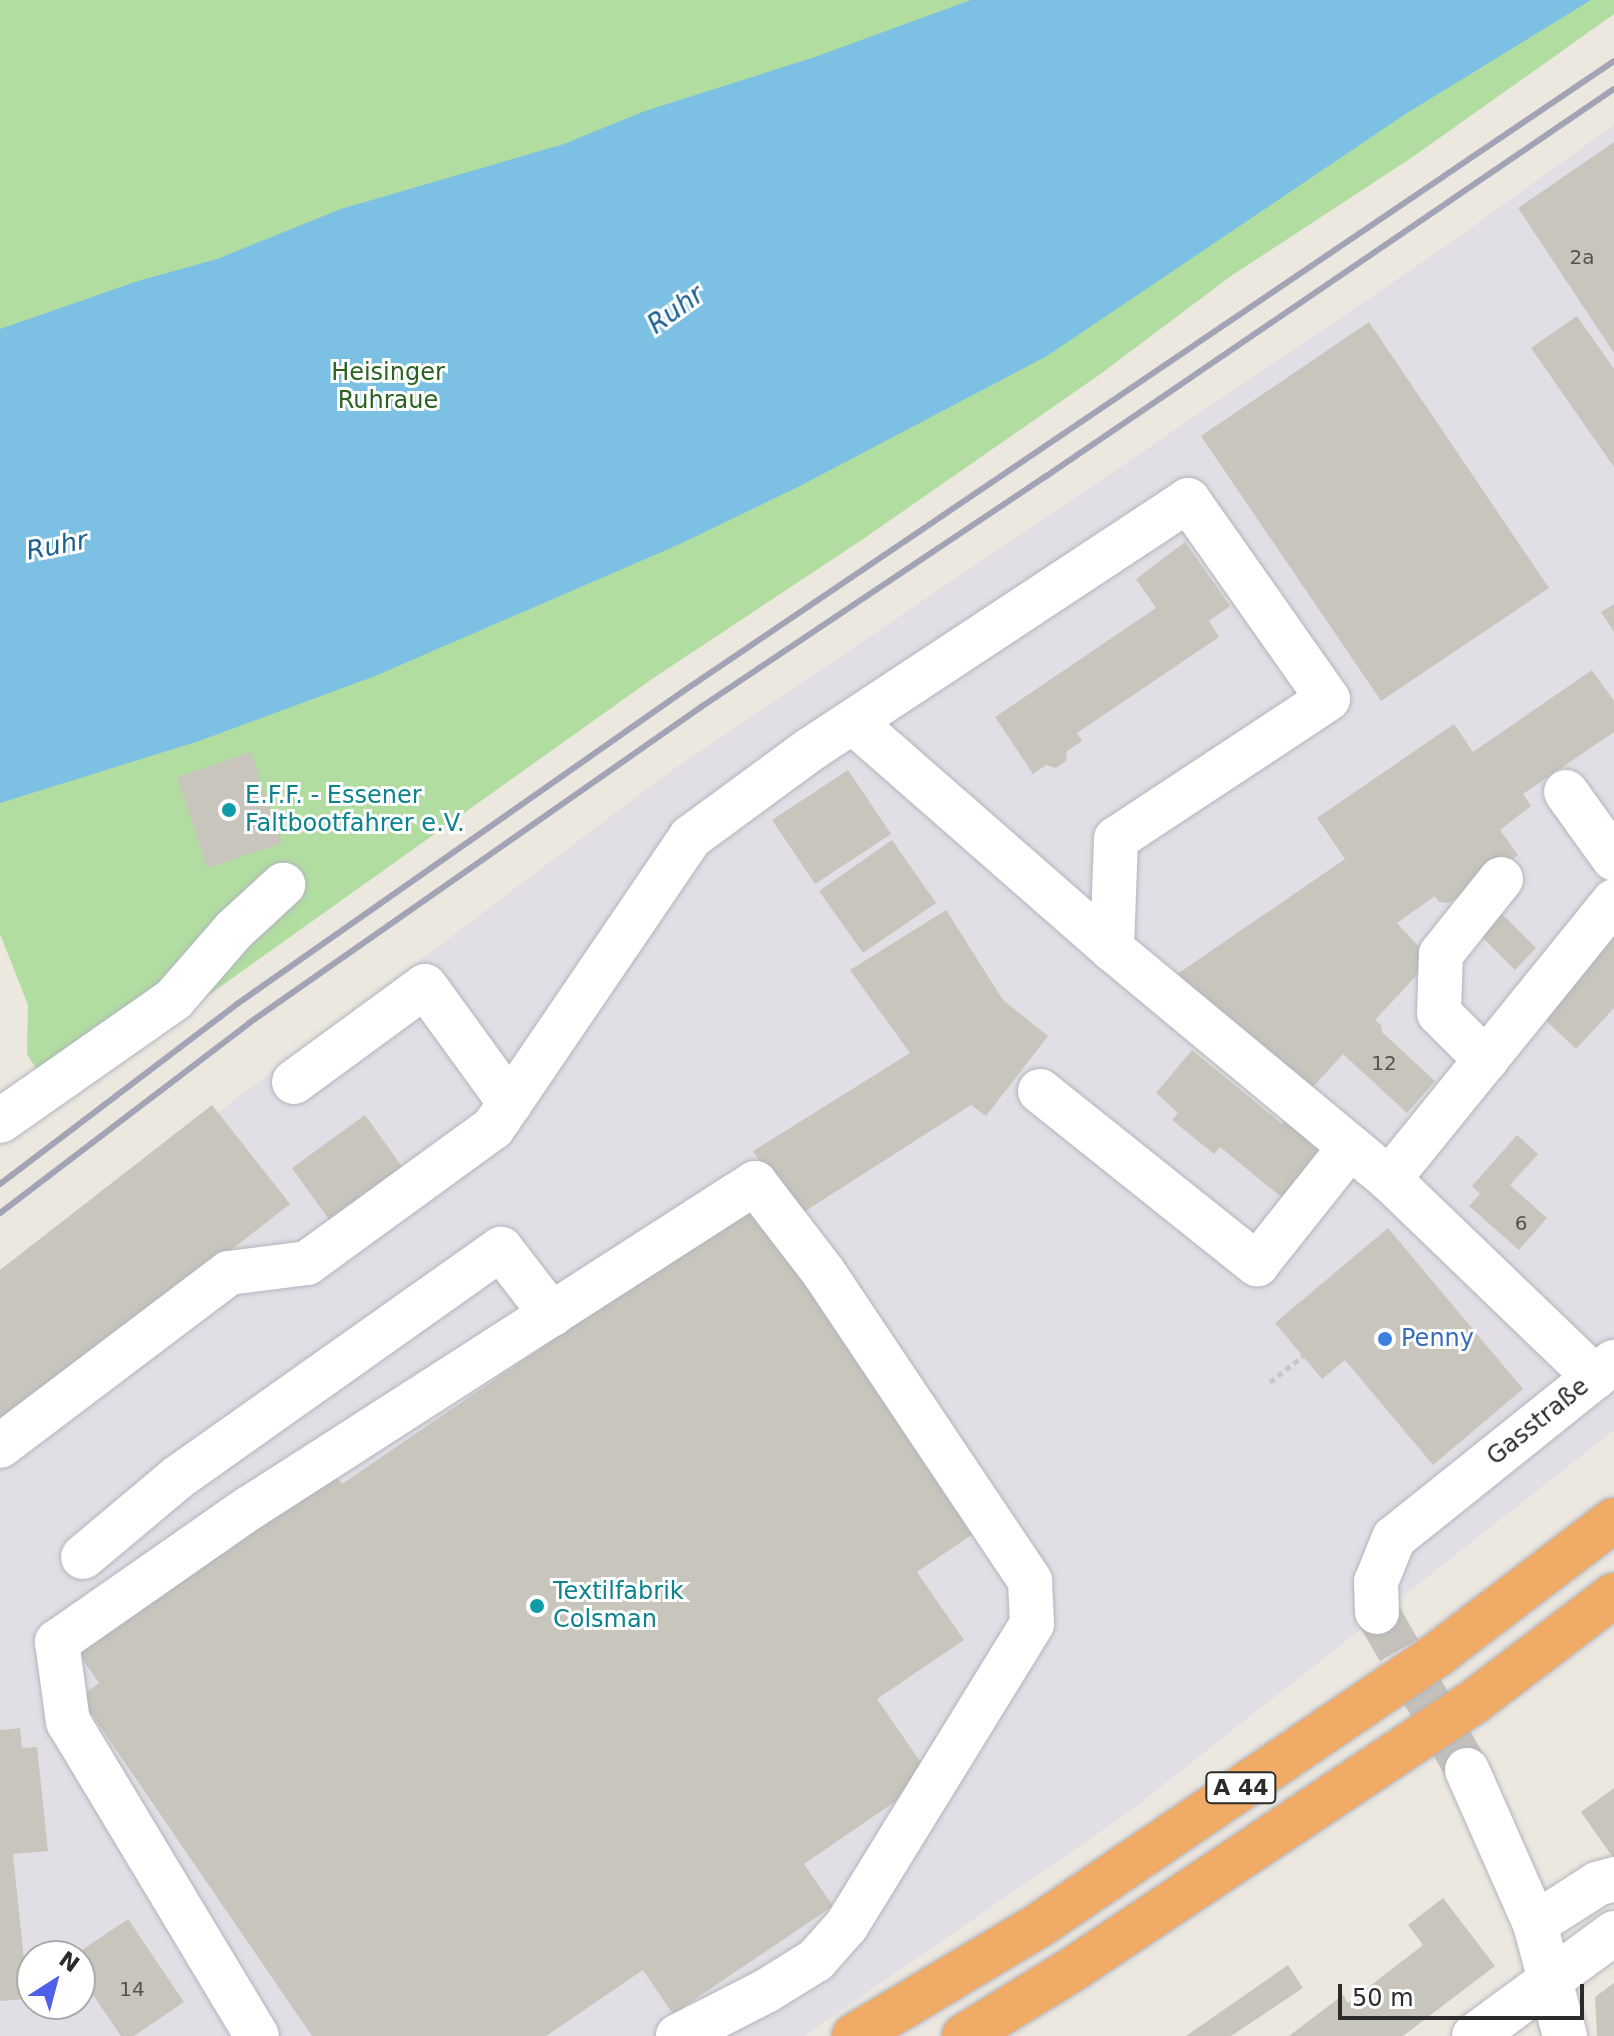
<!DOCTYPE html>
<meta charset="utf-8">
<style>
body{margin:0}
#map{position:relative;width:1614px;height:2036px;overflow:hidden;background:#ece7df;font-family:"DejaVu Sans",sans-serif}
div>[style]{position:absolute}
.industrial>*{inset:0;background:#e1dfe5}
.green>*{inset:0;background:#b1dda1}
.water>*{inset:0;background:#7cc1e4}
.building>*{inset:0;background:#c8c5bd}
.minor-tunnel>*{height:44px;margin-top:-22px;transform-origin:0;background:repeating-linear-gradient(90deg,#c5c1bb 0 44px,transparent 0 66px)}
.path>*{height:5px;margin-top:-2.5px;transform-origin:0;background:repeating-linear-gradient(90deg,#c8c8c8 0 6px,transparent 0 10px)}
.roads{filter:drop-shadow(0 0 2px #b2b4bd) drop-shadow(0 0 2px #b2b4bd)}
.minor>*{height:44px;margin:-22px;padding:0 22px;transform-origin:22px;border-radius:22px;background:#fff}
.highway>*{height:44px;margin:-22px;padding:0 22px;transform-origin:22px;border-radius:22px;background:#f0ab66}
.rail>*{height:6px;margin:-3px;padding:0 3px;transform-origin:3px;border-radius:3px;background:#a2a3b4}
.dots>*{width:22px;height:22px;translate:-50% -50%;box-sizing:border-box;border:4px solid #fff;border-radius:50%}
span{translate:-50% -50%;white-space:nowrap;text-align:center;line-height:1.15;-webkit-text-stroke:6px #fff;paint-order:stroke}
.number-label{font-size:20px;color:#525250}
.number-label span{-webkit-text-stroke-width:0}
.shield-label span{padding:2px 6px;background:#fff;border:2px solid;border-radius:6px;-webkit-text-stroke-width:0}
.shield-label{font-size:22px;color:#2b2b2b;font-weight:700}
.park-label{font-size:24px;color:#2a6321}
.culture-label{font-size:24px;color:#0d838f}
.left{translate:0 -50%;text-align:left}
.shop-label{font-size:24px;color:#366cbe}
.street-label{font-size:24px;color:#2b2b2b}
.water-label{font-size:26px;color:#1a6091;font-style:italic}
.north{position:absolute;left:16px;top:1940px;width:80px;height:80px;box-sizing:border-box;background:#fff;border:2px solid #aaa;border-radius:50%;rotate:36deg;font-size:22px;font-weight:700;line-height:32px;text-align:center;color:#2b2b2b}
.north::after{content:'';display:block;margin:auto;width:28px;height:36px;background:#4e60e9;clip-path:polygon(50% 0,100% 100%,50% 72%,0 100%)}
.scale{position:absolute;left:1338px;top:1984px;width:246px;height:36px;box-sizing:border-box;border:4px solid #2b2b2b;border-top:0;padding-left:10px;font-size:24px;line-height:28px;white-space:nowrap;color:#2b2b2b;-webkit-text-stroke:6px #fff;paint-order:stroke}
</style>
<div id="map">
<div class="industrial">
<div style="clip-path:polygon(evenodd,1614px 125px,1614px 1430px,1126px 1814px,804px 2036px,0 2036px,0 1277px,664px 776px,1436px 253px,1614px 125px,32px 1956px,80px 1956px,80px 2004px,32px 2004px,32px 1956px)"></div>
</div>
<div class="green">
<div style="clip-path:polygon(0 0,1614px 0,1614px 14px,1414px 156px,1231px 276px,1099px 375px,866px 537px,652px 679px,91px 1079px,53px 1095px,27px 1054px,28px 1005px,0 934px)"></div>
</div>
<div class="water">
<div style="clip-path:polygon(971px 0,1591px 0,1407px 113px,1047px 356px,800px 486px,680px 544px,375px 676px,199px 741px,0 803px,0 329px,138px 281px,217px 259px,341px 209px,564px 144px,645px 111px,812px 58px)"></div>
</div>
<div class="building">
<div style="clip-path:polygon(1614px 142px,1614px 353px,1518px 208px)"></div>
<div style="clip-path:polygon(1577px 316px,1614px 369px,1614px 467px,1531px 348px)"></div>
<div style="clip-path:polygon(1369px 322px,1549px 588px,1381px 701px,1201px 436px)"></div>
<div style="clip-path:polygon(1185px 542px,1230px 606px,1209px 621px,1219px 637px,1077px 733px,1082px 741px,1067px 751px,1066px 761px,1056px 768px,1046px 765px,1033px 774px,995px 717px,1156px 608px,1136px 579px)"></div>
<div style="clip-path:polygon(1614px 604px,1614px 632px,1601px 612px)"></div>
<div style="clip-path:polygon(1592px 670px,1614px 701px,1614px 732px,1523px 794px,1531px 806px,1500px 830px,1518px 855px,1449px 903px,1439px 902px,1435px 896px,1397px 923px,1431px 960px,1375px 1020px,1381px 1025px,1382px 1032px,1435px 1081px,1407px 1113px,1343px 1054px,1311px 1089px,1176px 975px,1345px 859px,1317px 818px,1454px 724px,1473px 752px)"></div>
<div style="clip-path:polygon(251px 752px,282px 843px,207px 868px,177px 777px)"></div>
<div style="clip-path:polygon(848px 770px,891px 834px,815px 884px,772px 820px)"></div>
<div style="clip-path:polygon(892px 840px,936px 903px,863px 953px,819px 891px)"></div>
<div style="clip-path:polygon(946px 910px,1003px 1000px,1048px 1036px,986px 1116px,971px 1105px,796px 1217px,753px 1151px,910px 1053px,850px 970px)"></div>
<div style="clip-path:polygon(1502px 914px,1536px 948px,1515px 970px,1481px 936px)"></div>
<div style="clip-path:polygon(1614px 931px,1614px 1008px,1576px 1049px,1538px 1013px)"></div>
<div style="clip-path:polygon(1192px 1050px,1282px 1124px,1293px 1111px,1331px 1142px,1285px 1200px,1220px 1147px,1214px 1154px,1172px 1120px,1178px 1113px,1156px 1093px)"></div>
<div style="clip-path:polygon(212px 1105px,290px 1204px,0 1429px,0 1270px)"></div>
<div style="clip-path:polygon(365px 1115px,409px 1176px,335px 1228px,292px 1168px)"></div>
<div style="clip-path:polygon(1517px 1135px,1538px 1154px,1510px 1185px,1547px 1218px,1519px 1250px,1469px 1206px,1480px 1194px,1472px 1186px)"></div>
<div style="clip-path:polygon(758px 1200px,982px 1528px,917px 1572px,964px 1640px,877px 1699px,931px 1777px,804px 1864px,833px 1906px,673px 2014px,643px 1970px,546px 2036px,312px 2036px,80px 1697px,99px 1683px,74px 1647px,332px 1471px,342px 1484px)"></div>
<div style="clip-path:polygon(1388px 1228px,1523px 1389px,1433px 1465px,1345px 1360px,1322px 1379px,1275px 1323px)"></div>
<div style="clip-path:polygon(20px 1728px,22px 1748px,37px 1747px,48px 1851px,13px 1854px,28px 1999px,0 2001px,0 1730px)"></div>
<div style="clip-path:polygon(1614px 1788px,1614px 1859px,1581px 1812px)"></div>
<div style="clip-path:polygon(1443px 1898px,1495px 1966px,1403px 2036px,1289px 2036px,1343px 1995px,1348px 2003px,1423px 1945px,1408px 1925px)"></div>
<div style="clip-path:polygon(128px 1919px,184px 2002px,134px 2036px,121px 2036px,80px 1976px,80px 1956px,73px 1956px)"></div>
<div style="clip-path:polygon(1288px 1965px,1303px 1988px,1231px 2036px,1186px 2036px)"></div>
<div style="clip-path:polygon(1614px 1983px,1614px 2036px,1597px 2036px,1595px 1997px)"></div>
</div>
<div class="minor-tunnel">
<div style="left:1377px;top:1612px;width:182px;rotate:60.3deg"></div>
</div>
<div class="path">
<div style="left:1270px;top:1382px;width:42px;rotate:-38.2deg"></div>
</div>
<div class="roads">
<div class="minor">
<div style="left:853px;top:722px;width:344px;rotate:41.2deg"></div>
<div style="left:1566px;top:792px;width:82px;rotate:54.4deg"></div>
<div style="left:1486px;top:1060px;width:66px;rotate:-135deg"></div>
<div style="left:1439px;top:1013px;width:59px;rotate:-88.1deg"></div>
<div style="left:1441px;top:954px;width:96px;rotate:-51.3deg"></div>
<div style="left:294px;top:1082px;width:162px;rotate:-36.2deg"></div>
<div style="left:425px;top:986px;width:145px;rotate:54deg"></div>
<div style="left:1040px;top:1091px;width:278px;rotate:38.6deg"></div>
<div style="left:1257px;top:1264px;width:149px;rotate:-51.5deg"></div>
<div style="left:0;top:1121px;width:213px;rotate:-35deg"></div>
<div style="left:174px;top:999px;width:91px;rotate:-49deg"></div>
<div style="left:234px;top:930px;width:67px;rotate:-42.6deg"></div>
<div style="left:1389px;top:1179px;width:358px;rotate:-51deg"></div>
<div style="left:0;top:1446px;width:287px;rotate:-37.1deg"></div>
<div style="left:229px;top:1273px;width:79px;rotate:-7.3deg"></div>
<div style="left:307px;top:1263px;width:230px;rotate:-36deg"></div>
<div style="left:493px;top:1128px;width:352px;rotate:-55.8deg"></div>
<div style="left:691px;top:837px;width:149px;rotate:-36.3deg"></div>
<div style="left:811px;top:749px;width:452px;rotate:-33.4deg"></div>
<div style="left:1188px;top:500px;width:243px;rotate:54.9deg"></div>
<div style="left:1328px;top:699px;width:254px;rotate:146.6deg"></div>
<div style="left:1116px;top:839px;width:110px;rotate:92.1deg"></div>
<div style="left:1112px;top:949px;width:360px;rotate:39.7deg"></div>
<div style="left:1389px;top:1179px;width:286px;rotate:43.9deg"></div>
<div style="left:83px;top:1557px;width:123px;rotate:-40deg"></div>
<div style="left:177px;top:1478px;width:397px;rotate:-35.3deg"></div>
<div style="left:501px;top:1249px;width:83px;rotate:52.3deg"></div>
<div style="left:1377px;top:1612px;width:30px;rotate:-92deg"></div>
<div style="left:1376px;top:1582px;width:48px;rotate:-67.8deg"></div>
<div style="left:1394px;top:1538px;width:282px;rotate:-38.7deg"></div>
<div style="left:1467px;top:1770px;width:168px;rotate:66.2deg"></div>
<div style="left:1535px;top:1924px;width:116px;rotate:75deg"></div>
<div style="left:1535px;top:1924px;width:74px;rotate:-32.8deg"></div>
<div style="left:1597px;top:1884px;width:18px;rotate:-16deg"></div>
<div style="left:257px;top:2036px;width:366px;rotate:-121deg"></div>
<div style="left:68px;top:1722px;width:81px;rotate:-97.8deg"></div>
<div style="left:57px;top:1642px;width:233px;rotate:-34.9deg"></div>
<div style="left:248px;top:1509px;width:603px;rotate:-32.74deg"></div>
<div style="left:755px;top:1183px;width:113px;rotate:52.5deg"></div>
<div style="left:824px;top:1273px;width:371px;rotate:56.2deg"></div>
<div style="left:1030px;top:1581px;width:43px;rotate:87.3deg"></div>
<div style="left:1032px;top:1624px;width:353px;rotate:121.6deg"></div>
<div style="left:847px;top:1925px;width:47px;rotate:131.5deg"></div>
<div style="left:816px;top:1960px;width:59px;rotate:148.2deg"></div>
<div style="left:766px;top:1991px;width:99px;rotate:152.9deg"></div>
<div style="left:1474px;top:2036px;width:174px;rotate:-36.3deg"></div>
</div>
<div class="highway">
<div style="left:854px;top:2036px;width:214px;rotate:-30.9deg"></div>
<div style="left:1038px;top:1926px;width:484px;rotate:-34.2deg"></div>
<div style="left:1438px;top:1654px;width:221px;rotate:-37.3deg"></div>
<div style="left:964px;top:2036px;width:128px;rotate:-31.6deg"></div>
<div style="left:1073px;top:1969px;width:478px;rotate:-33.7deg"></div>
<div style="left:1471px;top:1704px;width:180px;rotate:-37.3deg"></div>
</div>
</div>
<div class="rail">
<div style="left:0;top:1184px;width:298px;rotate:-37.2deg"></div>
<div style="left:237px;top:1004px;width:551px;rotate:-35.02deg"></div>
<div style="left:688px;top:688px;width:1118px;rotate:-34.1deg"></div>
<div style="left:0;top:1213px;width:313px;rotate:-37.3deg"></div>
<div style="left:249px;top:1023px;width:552px;rotate:-34.96deg"></div>
<div style="left:701px;top:707px;width:414px;rotate:-33.8deg"></div>
<div style="left:1045px;top:477px;width:689px;rotate:-34.29deg"></div>
</div>
<div class="dots">
<div style="left:229px;top:810px;background:#0f9aa8"></div>
<div style="left:1385px;top:1339px;background:#3f7fe0"></div>
<div style="left:537px;top:1606px;background:#0f9aa8"></div>
</div>
<div class="number-label">
<span style="left:1582px;top:257px">2a</span>
<span style="left:1384px;top:1063px">12</span>
<span style="left:1521px;top:1223px">6</span>
<span style="left:132px;top:1989px">14</span>
</div>
<div class="shield-label">
<span style="left:1241px;top:1788px">A 44</span>
</div>
<div class="park-label">
<span style="left:388px;top:387px">Heisinger<br>Ruhraue</span>
</div>
<div class="culture-label">
<span class="left" style="left:245px;top:810px">E.F.F. - Essener<br>Faltbootfahrer e.V.</span>
<span class="left" style="left:553px;top:1606px">Textilfabrik<br>Colsman</span>
</div>
<div class="shop-label">
<span class="left" style="left:1401px;top:1339px">Penny</span>
</div>
<div class="street-label">
<span style="left:1538px;top:1422px;rotate:-39deg">Gasstraße</span>
</div>
<div class="water-label">
<span style="left:676px;top:310px;rotate:-36deg">Ruhr</span>
<span style="left:57px;top:546px;rotate:-11deg">Ruhr</span>
</div>
<div class="north">N</div>
<div class="scale">50 m</div>
</div>
